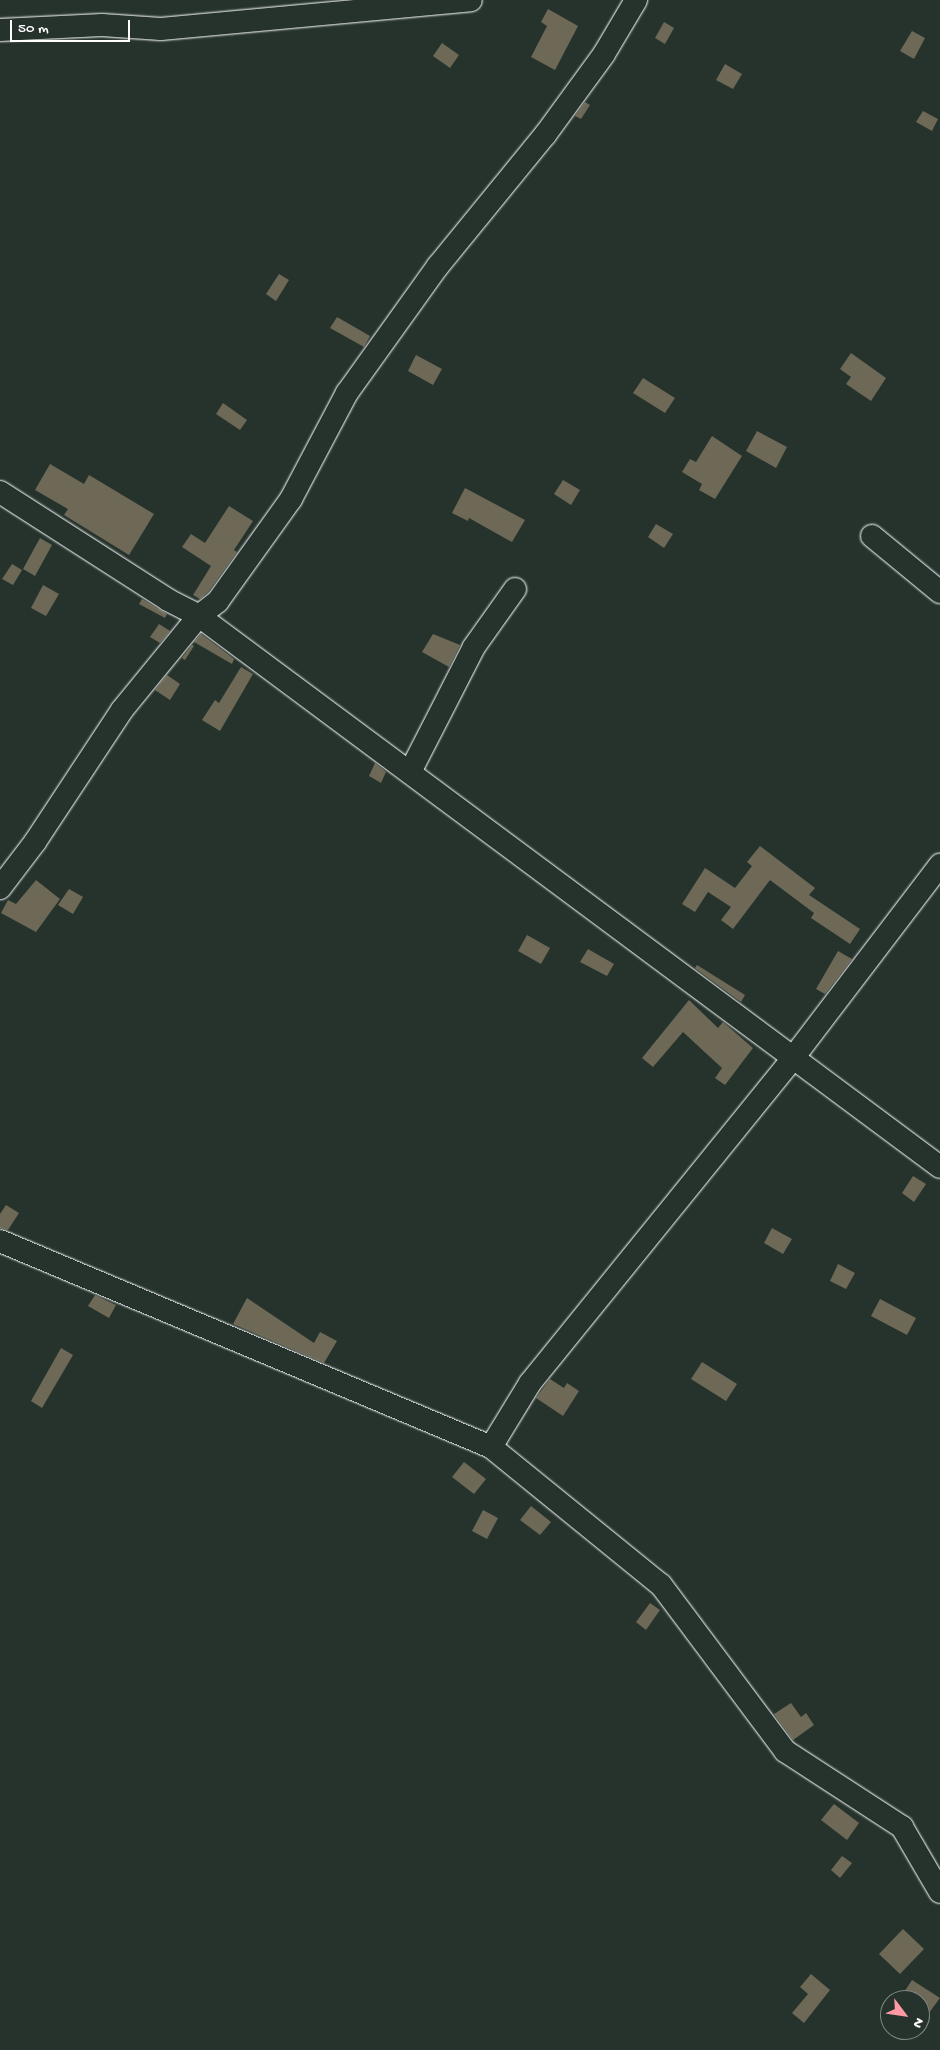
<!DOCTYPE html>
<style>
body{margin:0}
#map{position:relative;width:940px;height:2050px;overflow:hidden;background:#26332d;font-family:"Gochi Hand",sans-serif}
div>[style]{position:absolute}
.building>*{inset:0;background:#6d6956}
.roads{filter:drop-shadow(0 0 1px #fff) drop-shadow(0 0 1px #fff)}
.minor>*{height:22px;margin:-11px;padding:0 11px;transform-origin:11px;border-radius:11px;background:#26332d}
span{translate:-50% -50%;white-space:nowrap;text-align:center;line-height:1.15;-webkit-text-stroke:4px #26332d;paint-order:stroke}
.north{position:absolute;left:880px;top:1990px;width:50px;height:50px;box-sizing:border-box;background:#26332d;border:1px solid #7d8581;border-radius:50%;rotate:121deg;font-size:14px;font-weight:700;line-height:20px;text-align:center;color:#fff}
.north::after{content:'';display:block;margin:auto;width:18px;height:22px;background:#ff9aa2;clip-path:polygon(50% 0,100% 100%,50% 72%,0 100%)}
.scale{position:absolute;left:10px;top:20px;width:120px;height:22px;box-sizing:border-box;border:2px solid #fff;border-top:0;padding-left:6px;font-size:15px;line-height:18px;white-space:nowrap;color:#fff;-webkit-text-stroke:4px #26332d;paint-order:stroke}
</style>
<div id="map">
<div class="building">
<div style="clip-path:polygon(548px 9px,578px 26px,555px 70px,531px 57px,547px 26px,541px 22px)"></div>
<div style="clip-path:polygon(664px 22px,674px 28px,665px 44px,655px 38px)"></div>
<div style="clip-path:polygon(912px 31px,925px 38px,914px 59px,900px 51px)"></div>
<div style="clip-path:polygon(442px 43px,459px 55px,450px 68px,433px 56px)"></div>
<div style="clip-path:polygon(725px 64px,742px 74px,733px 89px,716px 80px)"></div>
<div style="clip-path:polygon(585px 102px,590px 105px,581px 119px,575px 116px)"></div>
<div style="clip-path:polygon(923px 111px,938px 119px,932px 131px,916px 122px)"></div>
<div style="clip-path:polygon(279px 274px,289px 280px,276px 301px,266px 294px)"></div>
<div style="clip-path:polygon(337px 317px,370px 336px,364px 347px,330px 328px)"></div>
<div style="clip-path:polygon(851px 353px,886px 378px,871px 401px,846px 384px,851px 377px,840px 369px)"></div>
<div style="clip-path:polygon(416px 355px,442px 369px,433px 385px,408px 371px)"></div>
<div style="clip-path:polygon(643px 378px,675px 398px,665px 413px,633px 393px)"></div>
<div style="clip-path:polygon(223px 403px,247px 420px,240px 430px,216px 414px)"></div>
<div style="clip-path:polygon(757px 431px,787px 447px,776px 468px,746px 451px)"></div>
<div style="clip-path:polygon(712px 436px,742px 456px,715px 499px,699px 490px,702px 484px,682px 472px,690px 459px,696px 462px)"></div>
<div style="clip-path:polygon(50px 464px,84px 484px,89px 475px,154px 514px,129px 555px,64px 515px,68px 509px,35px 490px)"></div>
<div style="clip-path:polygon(563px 480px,580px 490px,571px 505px,554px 494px)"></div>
<div style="clip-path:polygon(465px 488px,525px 520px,512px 542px,469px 518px,468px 521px,452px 513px)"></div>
<div style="clip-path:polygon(229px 506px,253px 521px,234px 550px,237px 552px,208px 592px,200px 599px,193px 595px,211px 566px,182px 547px,191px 534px,205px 543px)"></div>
<div style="clip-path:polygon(656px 524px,673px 534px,664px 548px,648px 537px)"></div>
<div style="clip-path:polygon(40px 538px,52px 545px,35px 576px,23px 569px)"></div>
<div style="clip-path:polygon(12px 564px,22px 570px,13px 585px,2px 579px)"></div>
<div style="clip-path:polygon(43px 585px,59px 594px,46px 616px,31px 608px)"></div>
<div style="clip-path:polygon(142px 599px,167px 614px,165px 618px,139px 604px)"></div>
<div style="clip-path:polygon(159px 624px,170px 631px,160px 643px,150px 637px)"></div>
<div style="clip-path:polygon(201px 634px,234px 659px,232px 664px,194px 642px)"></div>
<div style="clip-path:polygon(433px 634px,460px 645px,449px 667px,422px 652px)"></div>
<div style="clip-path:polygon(192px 645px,194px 646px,185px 660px,182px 658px)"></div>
<div style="clip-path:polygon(241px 667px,253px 674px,220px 731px,202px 720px,215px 700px,219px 703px)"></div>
<div style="clip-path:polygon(167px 675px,180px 684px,170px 700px,155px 690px)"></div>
<div style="clip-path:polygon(375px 763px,386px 772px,381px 783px,369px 776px)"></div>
<div style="clip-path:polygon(760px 846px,815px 888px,809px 895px,860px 929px,850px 944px,811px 918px,814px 913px,770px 880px,733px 929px,721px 920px,731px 907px,708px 892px,695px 912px,682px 904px,705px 868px,735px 888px,752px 866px,747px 862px)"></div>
<div style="clip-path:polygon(36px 880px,60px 899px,36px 932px,1px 913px,8px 900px,16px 904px)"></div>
<div style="clip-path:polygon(69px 889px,83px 897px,73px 914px,58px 905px)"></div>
<div style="clip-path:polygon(527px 935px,550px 948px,541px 964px,518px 951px)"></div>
<div style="clip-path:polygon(588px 949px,614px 964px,607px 976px,580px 962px)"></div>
<div style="clip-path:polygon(838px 951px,852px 959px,825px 994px,816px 989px)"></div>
<div style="clip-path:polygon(697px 965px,745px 995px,741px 1002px,695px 968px)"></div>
<div style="clip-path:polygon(689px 1000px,718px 1028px,723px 1022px,753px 1048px,725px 1085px,715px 1078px,722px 1068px,683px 1032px,653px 1067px,642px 1058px)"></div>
<div style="clip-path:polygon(913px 1176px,926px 1184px,914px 1202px,902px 1193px)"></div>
<div style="clip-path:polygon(6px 1205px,19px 1213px,8px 1230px,0 1228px,0 1214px)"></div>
<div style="clip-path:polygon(772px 1228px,792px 1239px,783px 1254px,764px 1243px)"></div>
<div style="clip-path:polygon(838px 1264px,855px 1273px,846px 1289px,830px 1281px)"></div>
<div style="clip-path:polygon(95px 1295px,116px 1305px,109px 1318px,88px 1306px)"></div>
<div style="clip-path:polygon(247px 1298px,314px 1343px,320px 1332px,337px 1341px,324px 1363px,233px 1324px)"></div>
<div style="clip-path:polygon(880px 1299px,916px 1318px,907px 1335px,871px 1316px)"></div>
<div style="clip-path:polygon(61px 1348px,73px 1355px,42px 1408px,31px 1401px)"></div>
<div style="clip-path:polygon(702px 1362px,737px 1384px,726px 1401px,691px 1379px)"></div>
<div style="clip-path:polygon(550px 1379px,564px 1388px,567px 1383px,579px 1391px,563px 1416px,536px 1398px)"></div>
<div style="clip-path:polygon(464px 1462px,486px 1479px,474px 1494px,452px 1477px)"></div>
<div style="clip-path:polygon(531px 1506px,551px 1522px,540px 1535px,520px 1520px)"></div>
<div style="clip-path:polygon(483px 1510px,498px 1518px,487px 1539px,472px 1531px)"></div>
<div style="clip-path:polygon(650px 1603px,660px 1610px,646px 1630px,636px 1622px)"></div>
<div style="clip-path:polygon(791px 1703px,801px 1717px,806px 1713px,814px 1725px,793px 1740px,774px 1714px)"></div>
<div style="clip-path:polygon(834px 1804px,859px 1823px,847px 1840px,821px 1820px)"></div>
<div style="clip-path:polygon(842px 1856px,852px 1863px,840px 1878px,831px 1870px)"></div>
<div style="clip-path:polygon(903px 1929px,924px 1949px,900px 1974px,879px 1954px)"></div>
<div style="clip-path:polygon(811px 1974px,830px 1990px,804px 2023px,792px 2013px,808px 1994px,800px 1987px)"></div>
<div style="clip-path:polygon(912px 1980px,940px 1998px,920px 2025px,920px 2000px,899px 2000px)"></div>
</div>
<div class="roads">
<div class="minor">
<div style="left:0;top:30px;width:102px;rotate:-2.8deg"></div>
<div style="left:102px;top:25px;width:59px;rotate:3.9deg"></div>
<div style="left:161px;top:29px;width:311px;rotate:-5.3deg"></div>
<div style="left:0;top:492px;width:200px;rotate:32.7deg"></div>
<div style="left:168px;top:600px;width:35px;rotate:27deg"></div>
<div style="left:199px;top:616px;width:923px;rotate:36.63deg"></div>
<div style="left:872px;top:536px;width:88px;rotate:39.5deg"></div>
<div style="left:410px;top:772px;width:140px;rotate:-62.9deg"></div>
<div style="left:474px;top:647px;width:71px;rotate:-54.7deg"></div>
<div style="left:0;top:888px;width:58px;rotate:-52.7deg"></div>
<div style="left:35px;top:842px;width:158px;rotate:-56.6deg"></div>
<div style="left:122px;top:710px;width:122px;rotate:-50.7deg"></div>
<div style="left:199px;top:616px;width:24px;rotate:-38deg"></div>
<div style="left:218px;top:601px;width:125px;rotate:-54.4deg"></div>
<div style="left:291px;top:499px;width:120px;rotate:-62.2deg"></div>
<div style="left:347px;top:393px;width:156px;rotate:-54.4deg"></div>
<div style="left:438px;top:266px;width:169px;rotate:-50.8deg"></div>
<div style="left:545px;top:135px;width:100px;rotate:-53.9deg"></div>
<div style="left:604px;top:54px;width:63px;rotate:-59.3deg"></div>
<div style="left:0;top:1241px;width:532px;rotate:22.76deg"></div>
<div style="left:491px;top:1447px;width:219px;rotate:39.1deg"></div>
<div style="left:661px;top:1585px;width:207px;rotate:53.2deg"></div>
<div style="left:785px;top:1751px;width:140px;rotate:33deg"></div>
<div style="left:902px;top:1827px;width:75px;rotate:59.7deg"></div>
<div style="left:491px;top:1447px;width:75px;rotate:-58.6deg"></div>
<div style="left:530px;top:1383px;width:418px;rotate:-51deg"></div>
<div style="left:793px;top:1058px;width:243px;rotate:-52.7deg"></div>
</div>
</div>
<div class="north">N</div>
<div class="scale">50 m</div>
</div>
